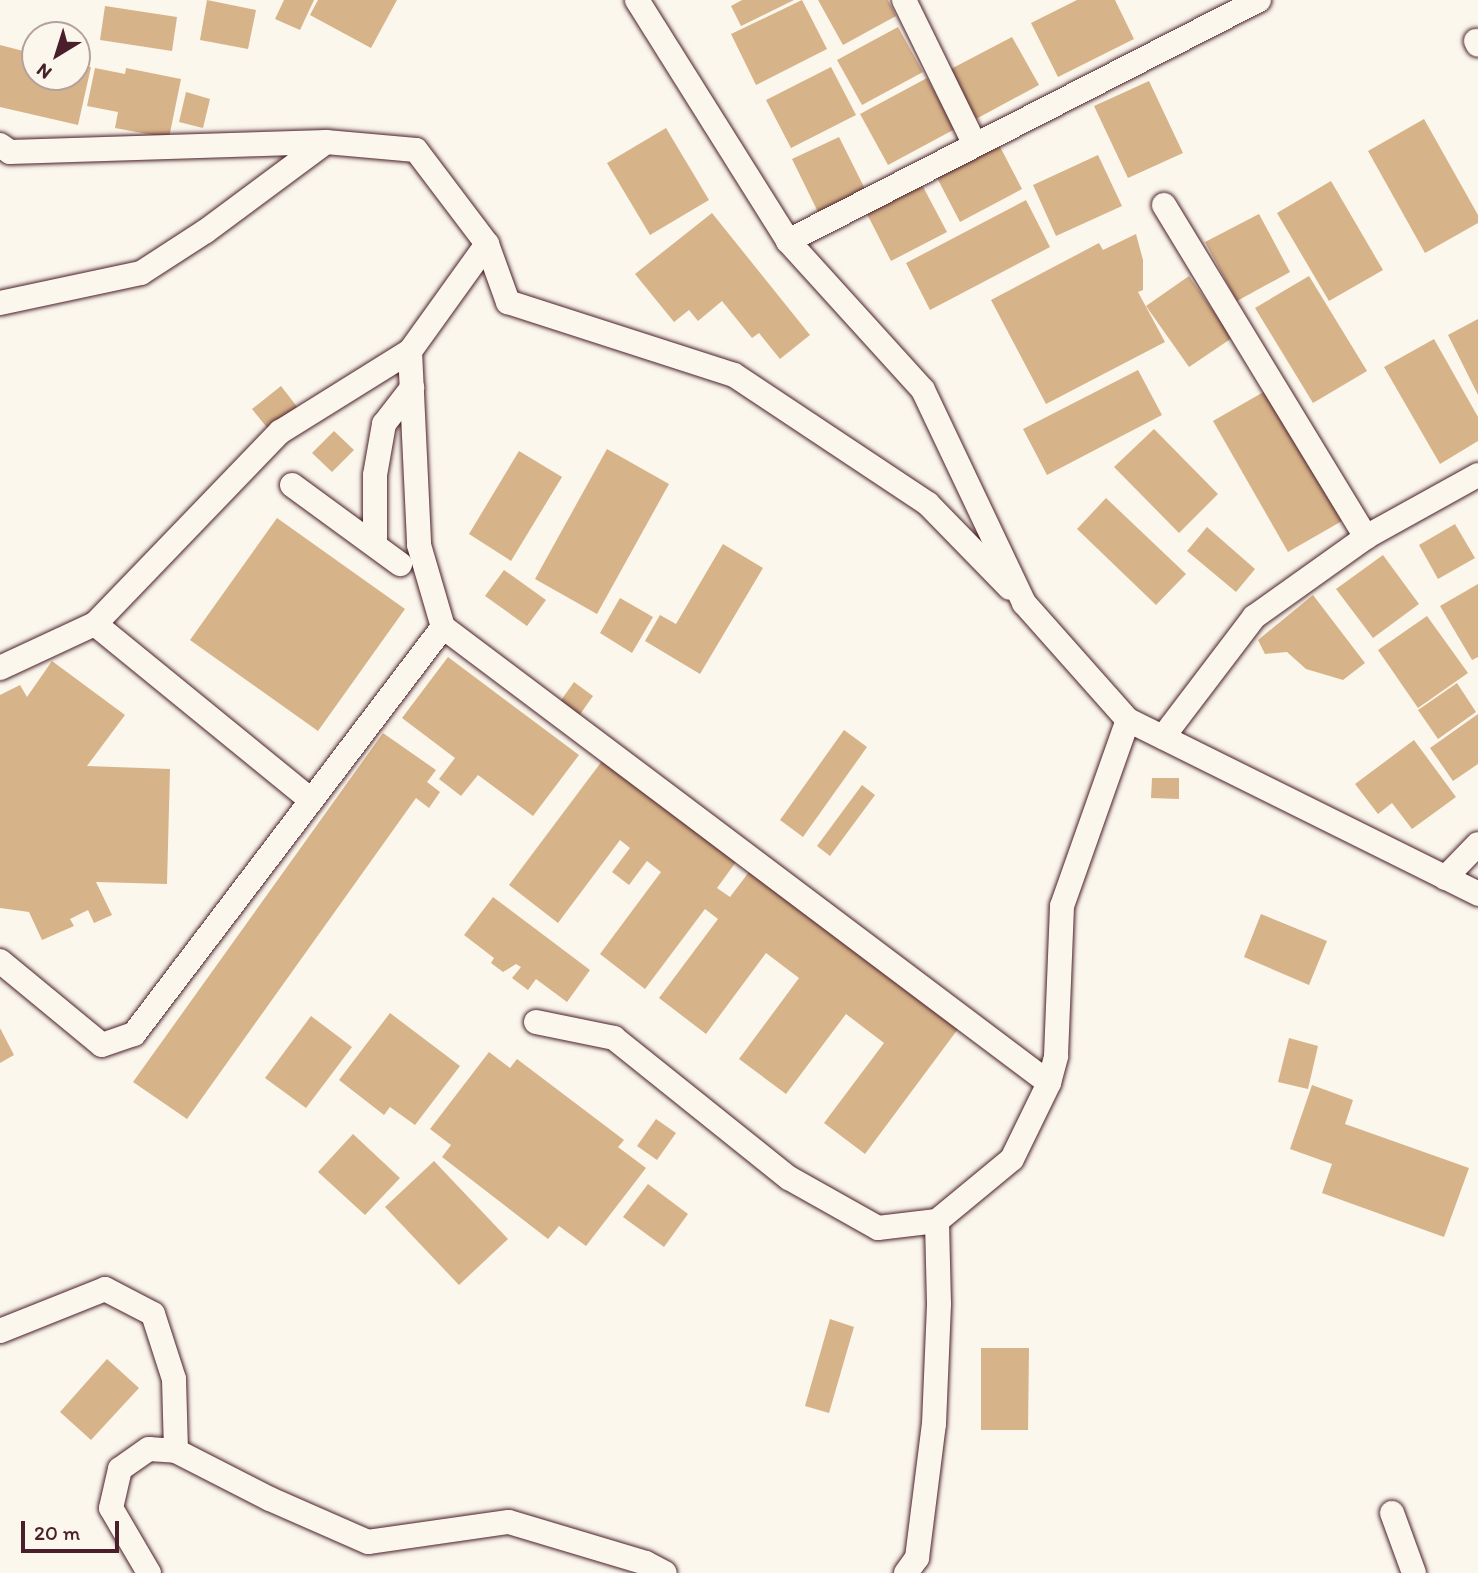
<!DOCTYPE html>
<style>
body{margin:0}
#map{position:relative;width:1478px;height:1573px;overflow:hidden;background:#fbf7ec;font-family:Itim,sans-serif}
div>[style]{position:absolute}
.building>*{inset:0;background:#d7b389}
.roads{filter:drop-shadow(0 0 2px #4a1f2b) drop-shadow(0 0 2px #4a1f2b)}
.minor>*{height:24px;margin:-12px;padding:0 12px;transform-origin:12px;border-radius:12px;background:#fbf7ec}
span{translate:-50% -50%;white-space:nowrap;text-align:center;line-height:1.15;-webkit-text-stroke:6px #fbf7ec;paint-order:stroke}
.north{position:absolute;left:21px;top:21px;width:70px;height:70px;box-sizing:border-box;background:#fbf7ec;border:2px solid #b4a19f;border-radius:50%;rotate:218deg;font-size:19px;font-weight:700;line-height:28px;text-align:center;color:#4a1f2b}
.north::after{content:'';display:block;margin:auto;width:24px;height:32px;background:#4a1f2b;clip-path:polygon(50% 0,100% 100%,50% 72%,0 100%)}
.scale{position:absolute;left:21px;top:1521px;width:98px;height:32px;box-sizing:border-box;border:4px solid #4a1f2b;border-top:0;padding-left:9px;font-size:21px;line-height:24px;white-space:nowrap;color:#4a1f2b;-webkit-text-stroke:5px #fbf7ec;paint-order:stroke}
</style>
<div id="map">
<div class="building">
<div style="clip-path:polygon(207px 0,256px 10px,248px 49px,200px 40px)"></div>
<div style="clip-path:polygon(284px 0,314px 0,300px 30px,275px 19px)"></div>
<div style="clip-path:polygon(318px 0,397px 0,371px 48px,310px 15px)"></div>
<div style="clip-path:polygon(742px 0,794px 0,741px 26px,731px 6px)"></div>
<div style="clip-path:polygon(802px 0,827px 49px,756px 85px,731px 34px)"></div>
<div style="clip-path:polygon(818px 0,888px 0,896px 16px,843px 45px)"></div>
<div style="clip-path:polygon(1077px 0,1115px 0,1134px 39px,1058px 77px,1031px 23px)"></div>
<div style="clip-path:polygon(105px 6px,177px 17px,172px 51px,100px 40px)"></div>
<div style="clip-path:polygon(898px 27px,923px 72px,862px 105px,837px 60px)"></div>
<div style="clip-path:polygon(1012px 37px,1039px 85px,976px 119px,949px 70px)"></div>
<div style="clip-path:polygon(0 45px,35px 54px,35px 77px,77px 77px,77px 64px,91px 67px,78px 125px,0 107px)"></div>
<div style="clip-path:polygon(831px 67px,856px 115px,791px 148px,766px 100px)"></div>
<div style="clip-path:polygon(95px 68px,125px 74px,126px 68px,181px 79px,169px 138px,115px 128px,118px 112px,87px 106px)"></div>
<div style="clip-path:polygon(927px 78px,955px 129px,888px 165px,860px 114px)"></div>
<div style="clip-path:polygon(1149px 81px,1183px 153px,1128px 178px,1094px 106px)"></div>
<div style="clip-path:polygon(186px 92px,210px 99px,203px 128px,179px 122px)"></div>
<div style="clip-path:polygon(1424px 119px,1478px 215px,1478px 223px,1425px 253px,1368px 151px)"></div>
<div style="clip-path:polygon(666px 128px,709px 200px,650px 235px,607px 163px)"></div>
<div style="clip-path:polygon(839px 137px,865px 189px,818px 212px,792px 159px)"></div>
<div style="clip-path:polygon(997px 141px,1022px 189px,960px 222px,935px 174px)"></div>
<div style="clip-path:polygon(1098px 155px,1122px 206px,1056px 236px,1033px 185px)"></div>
<div style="clip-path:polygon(920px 181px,947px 232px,891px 261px,865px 210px)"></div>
<div style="clip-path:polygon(1331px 181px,1383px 270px,1329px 301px,1277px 213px)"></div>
<div style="clip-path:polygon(1026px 200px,1050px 247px,930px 310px,906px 263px)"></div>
<div style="clip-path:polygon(712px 213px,810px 335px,780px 359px,759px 333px,752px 338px,722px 301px,698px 321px,689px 310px,674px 322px,635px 274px)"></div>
<div style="clip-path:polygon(1259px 214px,1290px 272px,1237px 301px,1205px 242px)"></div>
<div style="clip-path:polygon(1136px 234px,1143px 260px,1143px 290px,1138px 292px,1165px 342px,1046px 404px,991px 300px,1099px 243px,1103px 250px)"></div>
<div style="clip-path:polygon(1189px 276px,1232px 338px,1189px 367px,1146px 306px)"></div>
<div style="clip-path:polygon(1309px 276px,1367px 371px,1313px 403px,1255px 308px)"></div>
<div style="clip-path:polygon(1478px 319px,1478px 395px,1448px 335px)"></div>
<div style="clip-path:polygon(1434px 339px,1478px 417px,1478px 441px,1440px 464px,1384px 367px)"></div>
<div style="clip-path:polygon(1138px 370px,1162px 415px,1047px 475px,1023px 429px)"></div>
<div style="clip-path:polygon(281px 386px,298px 408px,269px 430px,252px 409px)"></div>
<div style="clip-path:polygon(1267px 390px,1342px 521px,1288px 552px,1213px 421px)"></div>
<div style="clip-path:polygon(1154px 429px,1218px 494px,1179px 533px,1114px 467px)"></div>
<div style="clip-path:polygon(334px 431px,354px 450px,332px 472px,312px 453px)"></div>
<div style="clip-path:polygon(607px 449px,669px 484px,597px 614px,535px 579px)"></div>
<div style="clip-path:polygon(519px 451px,562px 477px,511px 561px,469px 534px)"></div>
<div style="clip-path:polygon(1106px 498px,1186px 574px,1156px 605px,1077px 529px)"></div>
<div style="clip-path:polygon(277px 518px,405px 609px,318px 731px,190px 640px)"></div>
<div style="clip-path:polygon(1455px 524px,1475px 558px,1438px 579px,1419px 545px)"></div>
<div style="clip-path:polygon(1207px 527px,1255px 569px,1236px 592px,1187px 551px)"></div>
<div style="clip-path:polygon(723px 544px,763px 568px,700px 674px,645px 641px,660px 615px,676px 624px)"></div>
<div style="clip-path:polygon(1383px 555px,1419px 604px,1373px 638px,1336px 589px)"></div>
<div style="clip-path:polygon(504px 570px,546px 600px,527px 626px,485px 596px)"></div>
<div style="clip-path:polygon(1478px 584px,1478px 657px,1472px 660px,1440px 606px)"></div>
<div style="clip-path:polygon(1313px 595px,1365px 663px,1343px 680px,1306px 669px,1287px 652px,1265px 654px,1258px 640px)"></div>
<div style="clip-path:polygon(620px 598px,653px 617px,632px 653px,600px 633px)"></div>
<div style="clip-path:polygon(1427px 616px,1468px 673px,1418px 708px,1378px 650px)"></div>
<div style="clip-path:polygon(448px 657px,579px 755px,533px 816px,478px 775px,461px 796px,439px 779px,455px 758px,402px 718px)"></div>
<div style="clip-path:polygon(52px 661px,125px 715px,87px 766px,170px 769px,167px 884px,96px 882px,112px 915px,94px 923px,88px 910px,70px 919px,74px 926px,42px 940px,29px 912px,0 908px,0 695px,20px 685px,27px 697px)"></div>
<div style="clip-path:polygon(574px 682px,593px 696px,576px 720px,557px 706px)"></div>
<div style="clip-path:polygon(1457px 683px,1476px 712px,1438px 739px,1418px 710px)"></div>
<div style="clip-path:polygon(1478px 714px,1478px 764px,1453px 781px,1430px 748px)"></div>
<div style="clip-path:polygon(844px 730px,867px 747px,803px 837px,780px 820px)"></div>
<div style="clip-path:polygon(383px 733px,436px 770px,427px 782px,440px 792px,429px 808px,416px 798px,187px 1119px,133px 1082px)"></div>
<div style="clip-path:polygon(1414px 740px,1456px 797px,1412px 829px,1392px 803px,1378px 814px,1355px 784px)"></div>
<div style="clip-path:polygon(602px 761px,736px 862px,717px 888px,730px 897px,749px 872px,958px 1029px,865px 1154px,824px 1123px,884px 1043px,846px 1014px,786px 1094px,739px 1059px,799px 978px,766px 953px,706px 1034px,659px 998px,718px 919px,705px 909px,645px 989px,600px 954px,661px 872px,647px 861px,629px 885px,612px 872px,630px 848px,620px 840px,558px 923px,509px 885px)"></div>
<div style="clip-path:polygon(1152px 778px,1179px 778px,1179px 799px,1151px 798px)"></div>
<div style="clip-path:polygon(862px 785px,875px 795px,830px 856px,817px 846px)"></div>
<div style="clip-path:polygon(493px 897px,590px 970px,567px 1002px,536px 979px,528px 990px,512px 978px,521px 967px,516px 964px,503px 972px,491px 963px,494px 958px,464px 935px)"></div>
<div style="clip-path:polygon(1261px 914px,1327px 941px,1309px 985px,1244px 957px)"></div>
<div style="clip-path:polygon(390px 1013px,460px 1066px,415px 1125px,390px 1107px,384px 1115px,339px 1080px)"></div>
<div style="clip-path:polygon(311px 1016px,352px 1047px,306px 1108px,265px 1078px)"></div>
<div style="clip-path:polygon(0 1028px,14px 1055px,0 1063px)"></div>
<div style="clip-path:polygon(1289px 1038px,1318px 1046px,1308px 1089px,1278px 1082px)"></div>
<div style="clip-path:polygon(489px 1052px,510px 1068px,517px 1059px,624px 1140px,618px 1147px,646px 1168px,586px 1246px,559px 1226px,548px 1239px,442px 1157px,451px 1145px,430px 1129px)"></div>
<div style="clip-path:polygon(1312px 1085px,1353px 1100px,1345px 1124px,1469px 1168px,1444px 1237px,1322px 1193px,1332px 1164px,1290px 1149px)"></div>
<div style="clip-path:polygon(656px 1119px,676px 1133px,657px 1160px,637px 1146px)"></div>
<div style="clip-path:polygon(353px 1134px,400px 1178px,365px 1215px,318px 1172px)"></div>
<div style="clip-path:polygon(434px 1161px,508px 1239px,459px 1285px,385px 1207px)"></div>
<div style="clip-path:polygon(648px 1184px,688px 1214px,664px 1247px,623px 1217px)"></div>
<div style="clip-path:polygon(830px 1319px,854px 1327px,829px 1413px,805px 1406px)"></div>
<div style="clip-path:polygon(981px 1348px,1029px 1348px,1028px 1430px,981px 1430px)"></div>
<div style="clip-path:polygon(107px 1359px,139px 1388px,91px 1440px,60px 1412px)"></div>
</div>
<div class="roads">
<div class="minor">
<div style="left:637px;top:0;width:284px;rotate:57.9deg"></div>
<div style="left:788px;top:241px;width:201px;rotate:47.8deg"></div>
<div style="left:923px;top:390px;width:236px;rotate:64.6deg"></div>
<div style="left:1024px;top:603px;width:157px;rotate:48.4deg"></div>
<div style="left:1128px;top:720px;width:391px;rotate:26.4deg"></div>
<div style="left:904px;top:0;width:159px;rotate:63.9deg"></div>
<div style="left:1476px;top:41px;width:4px;rotate:63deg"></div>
<div style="left:0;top:145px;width:12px;rotate:35deg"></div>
<div style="left:10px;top:152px;width:316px;rotate:-1.8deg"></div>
<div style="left:326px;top:142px;width:90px;rotate:5.1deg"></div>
<div style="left:416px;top:150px;width:118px;rotate:52.9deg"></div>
<div style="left:487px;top:244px;width:62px;rotate:70.1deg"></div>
<div style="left:508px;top:302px;width:237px;rotate:17.9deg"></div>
<div style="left:734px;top:375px;width:233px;rotate:33.6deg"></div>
<div style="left:928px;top:504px;width:117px;rotate:45.7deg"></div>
<div style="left:1164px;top:205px;width:389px;rotate:58.7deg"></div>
<div style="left:788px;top:241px;width:529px;rotate:-27.1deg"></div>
<div style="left:487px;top:244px;width:132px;rotate:125.7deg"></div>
<div style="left:410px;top:351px;width:194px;rotate:87.3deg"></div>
<div style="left:419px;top:545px;width:85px;rotate:73.7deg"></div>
<div style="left:443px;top:627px;width:758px;rotate:36.96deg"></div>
<div style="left:0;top:303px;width:144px;rotate:-12deg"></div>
<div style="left:141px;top:273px;width:77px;rotate:-32.9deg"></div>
<div style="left:206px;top:231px;width:149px;rotate:-36.6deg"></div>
<div style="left:292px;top:485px;width:134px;rotate:36.2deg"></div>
<div style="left:375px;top:545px;width:70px;rotate:-90deg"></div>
<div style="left:375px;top:475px;width:52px;rotate:-80deg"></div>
<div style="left:384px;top:424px;width:46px;rotate:-52.1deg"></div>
<div style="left:95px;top:624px;width:279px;rotate:39.2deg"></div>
<div style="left:0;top:668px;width:105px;rotate:-24.9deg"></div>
<div style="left:95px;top:624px;width:267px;rotate:-46.1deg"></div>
<div style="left:280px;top:432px;width:153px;rotate:-31.9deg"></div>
<div style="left:1163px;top:737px;width:151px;rotate:-52.8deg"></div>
<div style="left:1254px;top:617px;width:138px;rotate:-35.5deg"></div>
<div style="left:1366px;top:537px;width:128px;rotate:-29deg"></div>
<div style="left:1445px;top:878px;width:47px;rotate:-45.9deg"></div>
<div style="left:0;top:961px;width:132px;rotate:39.5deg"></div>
<div style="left:102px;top:1045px;width:34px;rotate:-19deg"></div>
<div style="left:134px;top:1034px;width:511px;rotate:-52.79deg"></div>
<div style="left:536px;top:1022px;width:80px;rotate:11.6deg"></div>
<div style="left:614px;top:1038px;width:224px;rotate:38.7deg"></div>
<div style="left:789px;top:1178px;width:102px;rotate:29.3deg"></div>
<div style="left:878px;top:1228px;width:59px;rotate:-6.8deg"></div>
<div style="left:0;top:1331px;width:113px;rotate:-21.8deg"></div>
<div style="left:105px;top:1289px;width:54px;rotate:27.5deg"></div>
<div style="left:153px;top:1314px;width:68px;rotate:72.1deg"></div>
<div style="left:174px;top:1379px;width:72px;rotate:88.4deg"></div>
<div style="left:176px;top:1451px;width:106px;rotate:27.1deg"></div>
<div style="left:270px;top:1499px;width:107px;rotate:23.7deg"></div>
<div style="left:368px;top:1542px;width:142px;rotate:-8.1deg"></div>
<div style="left:509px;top:1522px;width:143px;rotate:16.7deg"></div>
<div style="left:646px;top:1563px;width:21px;rotate:28deg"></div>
<div style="left:1392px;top:1513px;width:64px;rotate:69.9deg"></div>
<div style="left:149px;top:1573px;width:75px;rotate:-120.3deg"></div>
<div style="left:111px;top:1508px;width:40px;rotate:-77deg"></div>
<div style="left:120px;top:1469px;width:35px;rotate:-35deg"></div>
<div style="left:149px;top:1449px;width:27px;rotate:4deg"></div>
<div style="left:906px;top:1573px;width:19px;rotate:-54deg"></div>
<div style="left:917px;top:1558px;width:135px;rotate:-82.8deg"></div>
<div style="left:934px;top:1424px;width:120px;rotate:-87.6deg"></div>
<div style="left:939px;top:1304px;width:83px;rotate:-91.4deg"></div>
<div style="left:937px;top:1221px;width:97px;rotate:-39.6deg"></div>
<div style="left:1012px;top:1159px;width:85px;rotate:-64deg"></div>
<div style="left:1049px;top:1083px;width:28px;rotate:-75deg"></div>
<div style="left:1056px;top:1056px;width:150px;rotate:-87.7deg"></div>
<div style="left:1062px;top:906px;width:197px;rotate:-70.5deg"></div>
</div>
</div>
<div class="north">N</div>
<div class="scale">20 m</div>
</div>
